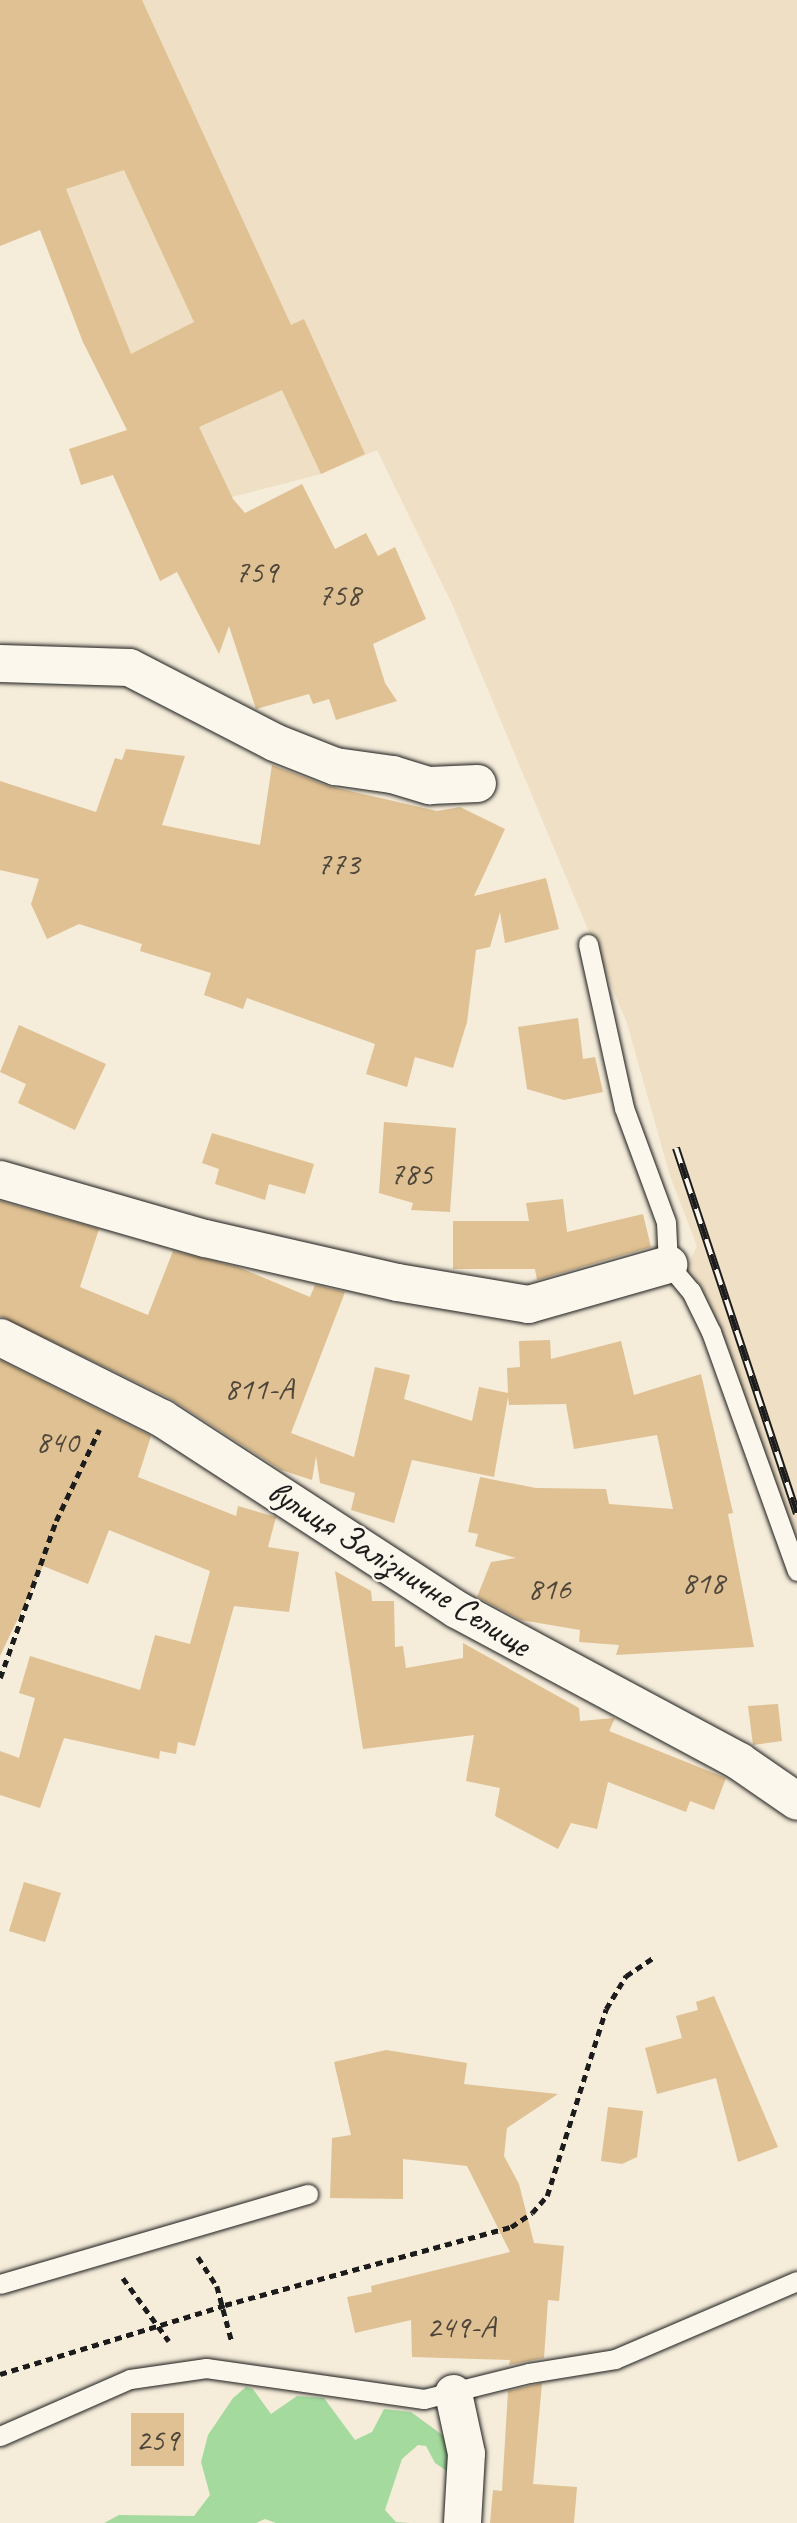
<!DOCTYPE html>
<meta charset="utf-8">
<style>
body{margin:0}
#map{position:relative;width:797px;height:2523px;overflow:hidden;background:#f5ecda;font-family:Caveat,sans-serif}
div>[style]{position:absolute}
.built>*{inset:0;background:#eedfc5}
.green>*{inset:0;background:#a4da9e}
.building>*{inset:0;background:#dfc193}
.path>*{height:4.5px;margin-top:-2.25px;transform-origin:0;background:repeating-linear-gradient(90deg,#1c1c1c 0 7px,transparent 0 12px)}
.roads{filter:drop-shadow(0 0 2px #1c1c1c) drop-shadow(0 0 2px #1c1c1c)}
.service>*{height:19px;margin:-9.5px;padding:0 9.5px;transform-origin:9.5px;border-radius:9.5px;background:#fbf7ec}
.minor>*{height:37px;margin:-18.5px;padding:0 18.5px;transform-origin:18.5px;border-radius:18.5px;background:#fbf7ec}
.rail>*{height:8px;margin-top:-4px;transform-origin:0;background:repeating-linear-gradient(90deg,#fbf7ec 0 16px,#1c1c1c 0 32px);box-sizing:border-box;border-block:2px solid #1c1c1c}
span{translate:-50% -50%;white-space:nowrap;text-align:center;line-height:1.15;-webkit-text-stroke:5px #fbf7ec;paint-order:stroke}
.number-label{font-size:32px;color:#4d453a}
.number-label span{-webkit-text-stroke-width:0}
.street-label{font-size:35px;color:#1c1c1c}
</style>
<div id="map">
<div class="built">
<div style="clip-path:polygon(0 0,797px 0,797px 1583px,686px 1269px,697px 1246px,670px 1176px,627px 1023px,453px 606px,377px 450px,321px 474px,205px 504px,83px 342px,30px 199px)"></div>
</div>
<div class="green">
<div style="clip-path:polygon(246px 2387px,253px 2389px,271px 2414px,297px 2396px,324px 2398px,355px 2440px,372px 2432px,384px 2409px,411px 2412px,452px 2442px,447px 2471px,435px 2463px,426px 2446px,418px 2445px,402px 2459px,385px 2510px,396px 2522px,410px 2523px,276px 2523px,265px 2519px,256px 2523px,104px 2523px,119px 2515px,194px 2516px,210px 2495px,201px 2462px,208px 2435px,233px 2398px)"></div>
</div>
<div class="building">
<div style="clip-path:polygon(evenodd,0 0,142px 0,291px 325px,304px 319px,365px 454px,321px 474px,282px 390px,199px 427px,233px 499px,245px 513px,302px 484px,335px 549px,366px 533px,378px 556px,395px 547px,426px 619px,373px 644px,385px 683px,397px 701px,336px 720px,329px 699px,313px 704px,309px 694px,256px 709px,229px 626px,219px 654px,177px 572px,160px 581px,113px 475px,81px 485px,69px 449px,127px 430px,83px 342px,40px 230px,0 246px,0 0,124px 170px,194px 322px,131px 354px,66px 189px,124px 170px)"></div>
<div style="clip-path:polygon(126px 749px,185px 756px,162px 825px,260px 845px,272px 765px,328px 786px,437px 811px,460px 807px,505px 829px,474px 896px,546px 878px,559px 929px,505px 943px,500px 912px,490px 947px,476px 950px,467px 1022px,453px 1068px,415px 1057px,407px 1087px,366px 1074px,375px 1044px,247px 998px,243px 1009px,204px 995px,211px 973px,140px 951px,142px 944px,79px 924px,47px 939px,31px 904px,39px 879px,0 870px,0 781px,96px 812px,115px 758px,122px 760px)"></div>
<div style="clip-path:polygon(578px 1018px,583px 1059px,595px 1057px,603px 1092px,564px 1100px,527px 1089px,518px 1027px)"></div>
<div style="clip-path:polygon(19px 1025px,106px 1064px,75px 1130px,18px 1103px,26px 1084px,0 1072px)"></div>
<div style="clip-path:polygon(384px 1122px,456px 1128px,450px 1212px,411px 1210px,413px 1203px,379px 1193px)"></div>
<div style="clip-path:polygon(212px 1133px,314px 1164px,305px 1194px,269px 1184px,265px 1200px,215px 1184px,219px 1169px,202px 1163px)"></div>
<div style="clip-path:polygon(563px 1199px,567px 1232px,643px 1214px,651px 1247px,537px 1280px,535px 1269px,453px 1269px,453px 1221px,529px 1221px,526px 1203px)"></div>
<div style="clip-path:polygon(0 1201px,99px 1229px,80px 1287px,148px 1315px,173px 1251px,238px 1267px,310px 1297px,315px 1285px,345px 1292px,291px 1433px,354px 1457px,375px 1367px,410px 1375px,404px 1399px,472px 1421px,479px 1387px,508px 1393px,507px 1368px,520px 1367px,519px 1341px,550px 1340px,551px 1359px,621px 1341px,634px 1395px,701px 1374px,733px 1513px,728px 1514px,754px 1647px,616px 1655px,619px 1645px,579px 1642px,580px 1630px,521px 1620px,477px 1597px,491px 1562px,516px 1558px,475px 1546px,478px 1534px,468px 1532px,480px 1477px,536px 1488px,606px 1489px,609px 1504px,673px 1509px,657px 1435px,574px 1449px,566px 1404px,509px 1405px,508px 1397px,494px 1477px,412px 1460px,394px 1523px,351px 1510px,355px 1493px,320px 1483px,316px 1456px,312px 1480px,281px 1470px,171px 1399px,0 1316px)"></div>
<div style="clip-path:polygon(0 1360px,151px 1436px,138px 1477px,236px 1516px,238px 1506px,276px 1517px,268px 1547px,299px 1552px,289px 1612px,234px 1606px,195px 1746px,178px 1742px,176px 1754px,160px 1751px,159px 1759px,64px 1738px,40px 1808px,0 1795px,0 1751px,19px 1758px,35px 1698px,19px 1693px,30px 1656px,140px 1690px,155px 1635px,190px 1644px,210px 1571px,109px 1530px,88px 1584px,43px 1566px,0 1656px)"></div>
<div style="clip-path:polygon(335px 1571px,371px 1591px,372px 1601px,394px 1601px,395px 1647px,403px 1646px,406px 1668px,463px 1658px,463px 1643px,579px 1708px,580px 1721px,615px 1718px,609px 1731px,726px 1778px,714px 1810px,690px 1801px,686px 1812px,608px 1782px,597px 1829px,571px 1823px,558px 1849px,495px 1816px,500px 1788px,466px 1781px,474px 1735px,363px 1749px)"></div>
<div style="clip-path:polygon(778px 1704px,782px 1741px,753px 1745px,748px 1706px)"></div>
<div style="clip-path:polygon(24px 1882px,61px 1893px,45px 1942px,9px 1931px)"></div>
<div style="clip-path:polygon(714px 1996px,778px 2147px,738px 2162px,716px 2078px,657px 2094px,645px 2048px,682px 2038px,676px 2016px,698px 2010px,696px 2002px)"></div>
<div style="clip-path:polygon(386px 2050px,467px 2063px,464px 2084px,558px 2094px,507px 2128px,504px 2156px,519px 2184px,534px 2243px,564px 2246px,559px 2301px,548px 2300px,544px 2358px,509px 2365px,510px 2360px,412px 2357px,411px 2320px,355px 2333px,347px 2297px,372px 2292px,371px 2286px,510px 2252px,467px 2166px,403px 2159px,403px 2199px,330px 2198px,332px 2138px,351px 2135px,334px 2062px)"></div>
<div style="clip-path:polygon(608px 2107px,643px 2111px,637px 2157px,622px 2164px,601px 2161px)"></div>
<div style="clip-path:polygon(542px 2383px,533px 2484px,577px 2487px,574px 2523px,490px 2523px,493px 2490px,502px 2491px,508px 2391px)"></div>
<div style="clip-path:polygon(131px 2413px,184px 2413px,184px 2466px,131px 2466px)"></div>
</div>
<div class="path">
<div style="left:0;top:1678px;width:167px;rotate:-70.4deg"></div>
<div style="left:56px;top:1521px;width:101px;rotate:-64.7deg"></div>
<div style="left:198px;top:2257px;width:35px;rotate:57deg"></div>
<div style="left:217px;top:2286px;width:58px;rotate:75deg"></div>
<div style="left:123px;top:2278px;width:78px;rotate:53.9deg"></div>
<div style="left:0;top:2374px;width:235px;rotate:-17deg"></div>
<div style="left:225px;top:2305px;width:296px;rotate:-15.3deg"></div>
<div style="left:511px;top:2227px;width:25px;rotate:-34deg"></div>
<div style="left:532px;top:2213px;width:23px;rotate:-49deg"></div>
<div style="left:547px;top:2196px;width:196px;rotate:-72.5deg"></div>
<div style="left:606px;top:2009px;width:39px;rotate:-59deg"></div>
<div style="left:626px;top:1976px;width:32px;rotate:-34deg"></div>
</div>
<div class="roads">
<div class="service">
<div style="left:588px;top:944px;width:168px;rotate:77.6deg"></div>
<div style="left:624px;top:1108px;width:121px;rotate:69.8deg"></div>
<div style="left:666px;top:1222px;width:42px;rotate:87.3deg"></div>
<div style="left:668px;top:1264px;width:35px;rotate:50deg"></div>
<div style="left:691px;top:1291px;width:46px;rotate:64deg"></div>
<div style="left:711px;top:1332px;width:254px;rotate:70.2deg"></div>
<div style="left:0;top:2284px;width:321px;rotate:-16.3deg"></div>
<div style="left:0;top:2436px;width:142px;rotate:-23.7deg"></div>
<div style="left:130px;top:2379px;width:77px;rotate:-8.2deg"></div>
<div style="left:206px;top:2368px;width:220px;rotate:8.1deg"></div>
<div style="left:424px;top:2399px;width:108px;rotate:-13.9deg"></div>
<div style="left:529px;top:2373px;width:87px;rotate:-9.2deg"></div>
<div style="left:615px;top:2359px;width:198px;rotate:-23.2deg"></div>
</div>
<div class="minor">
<div style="left:0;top:663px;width:129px;rotate:1.8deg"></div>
<div style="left:129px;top:667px;width:163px;rotate:27.3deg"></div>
<div style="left:274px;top:742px;width:66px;rotate:21.5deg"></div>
<div style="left:335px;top:766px;width:58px;rotate:8deg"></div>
<div style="left:392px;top:774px;width:39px;rotate:17deg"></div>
<div style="left:429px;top:785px;width:48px;rotate:-2.4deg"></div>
<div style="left:0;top:1179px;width:213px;rotate:16.1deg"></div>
<div style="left:205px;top:1238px;width:197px;rotate:12.9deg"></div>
<div style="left:397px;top:1282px;width:133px;rotate:9.5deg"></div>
<div style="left:528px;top:1304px;width:146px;rotate:-15.9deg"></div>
<div style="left:0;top:1337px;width:181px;rotate:26.6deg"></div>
<div style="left:162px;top:1418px;width:351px;rotate:33deg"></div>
<div style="left:456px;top:1609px;width:321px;rotate:28.2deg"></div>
<div style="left:739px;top:1761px;width:70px;rotate:34.6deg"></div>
<div style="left:453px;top:2393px;width:61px;rotate:77.8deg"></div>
<div style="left:466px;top:2453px;width:70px;rotate:93.3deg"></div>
</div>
</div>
<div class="rail">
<div style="left:676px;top:1148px;width:385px;rotate:71.7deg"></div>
</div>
<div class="number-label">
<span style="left:256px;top:572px">759</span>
<span style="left:339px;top:595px">758</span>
<span style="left:338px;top:864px">773</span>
<span style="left:411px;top:1174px">785</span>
<span style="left:259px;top:1389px">811-А</span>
<span style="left:57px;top:1442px">840</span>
<span style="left:703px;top:1583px">818</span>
<span style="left:549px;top:1589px">816</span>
<span style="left:461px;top:2327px">249-А</span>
<span style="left:157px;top:2440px">259</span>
</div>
<div class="street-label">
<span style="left:399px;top:1568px;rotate:32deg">вулиця Залізничне Селище</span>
</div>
</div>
